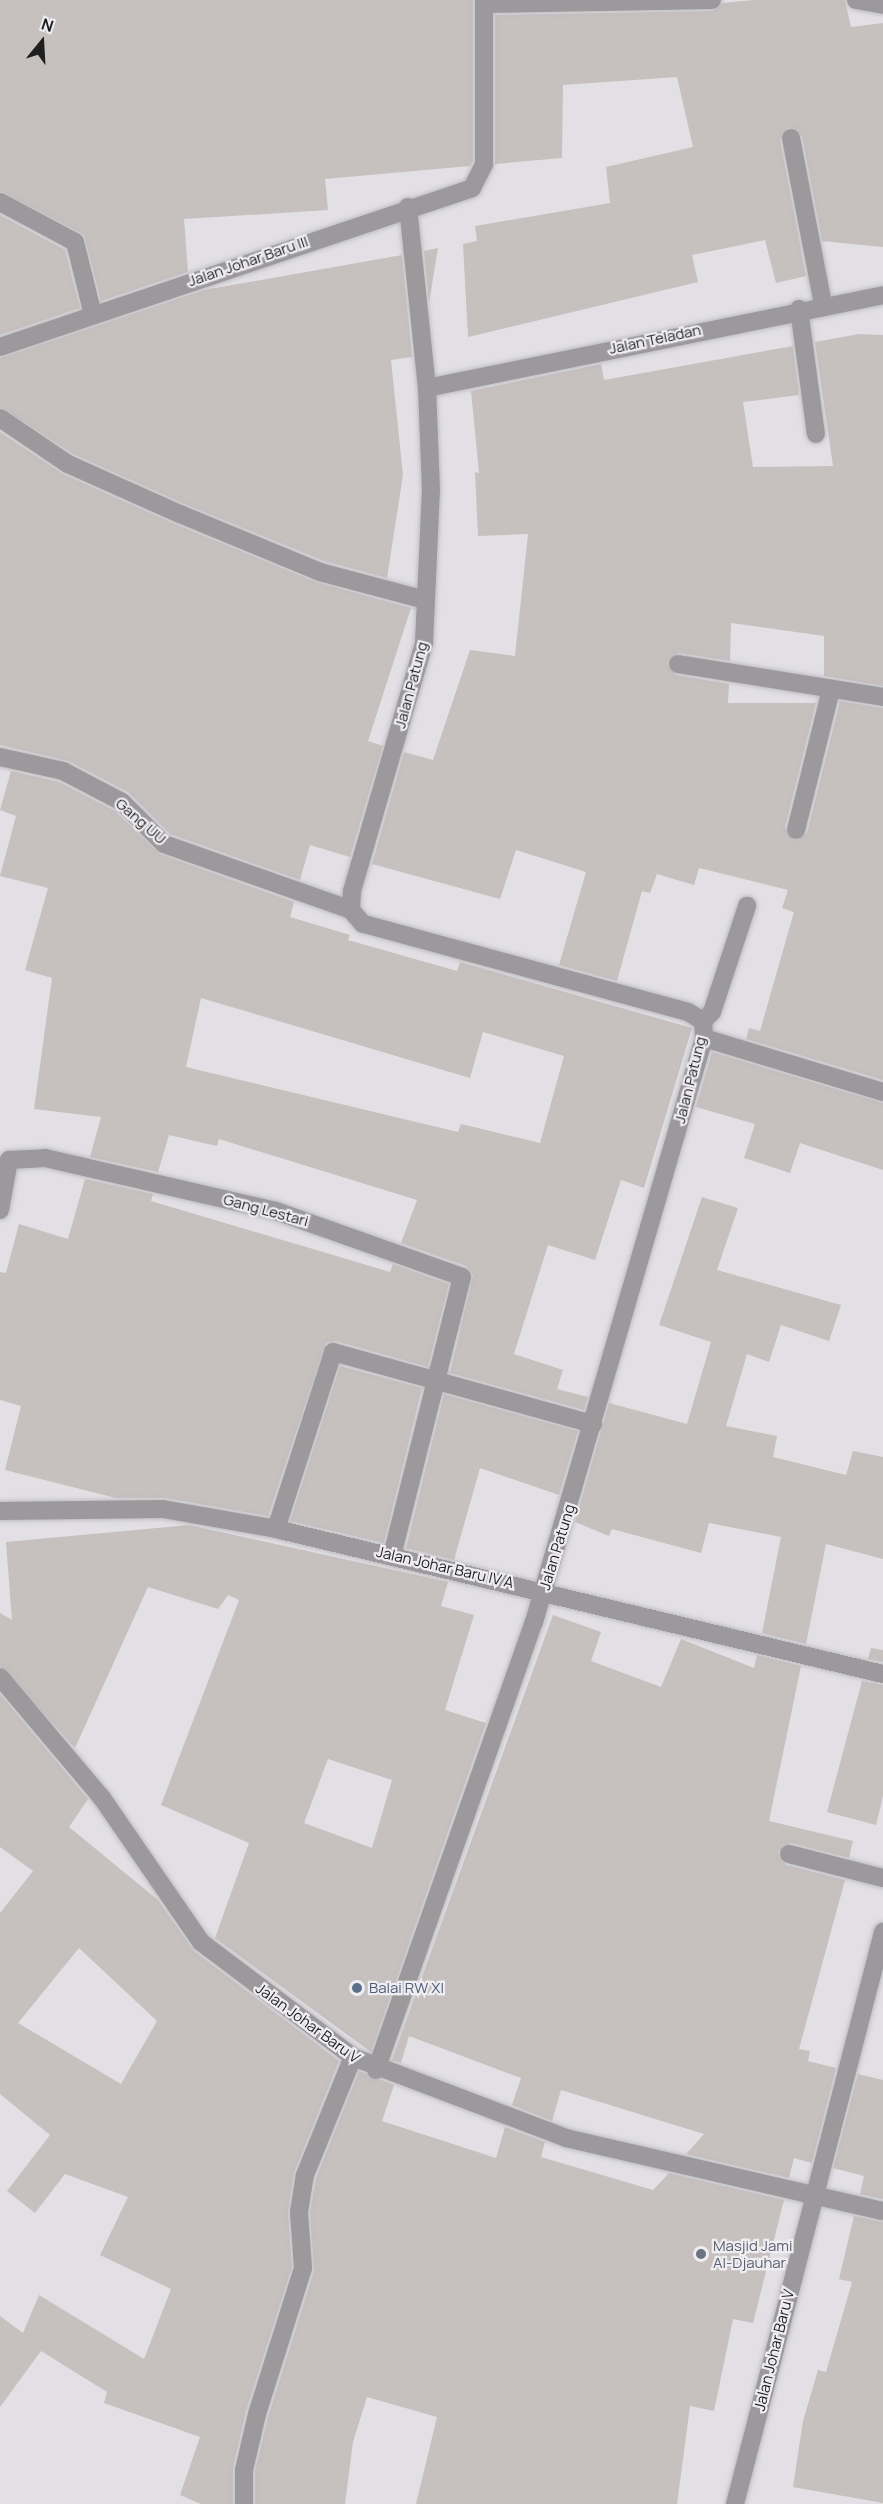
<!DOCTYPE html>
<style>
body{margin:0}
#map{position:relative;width:883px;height:2504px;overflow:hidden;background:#e2e0e5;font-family:Manrope,sans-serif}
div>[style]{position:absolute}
.building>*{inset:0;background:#c6c0be}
.roads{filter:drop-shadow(0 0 2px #bfbdc2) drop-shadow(0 0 2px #bfbdc2)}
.minor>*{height:18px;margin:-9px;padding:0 9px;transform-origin:9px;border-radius:9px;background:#9b999b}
.dots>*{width:16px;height:16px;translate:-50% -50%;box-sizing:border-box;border:3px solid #efedf2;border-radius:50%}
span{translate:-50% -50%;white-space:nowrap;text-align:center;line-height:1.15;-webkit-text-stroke:4.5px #efedf2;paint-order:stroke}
.street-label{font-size:15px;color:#1f1f20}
.service-label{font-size:15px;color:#4e5e75}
.left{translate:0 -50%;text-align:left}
.worship-label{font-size:15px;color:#5b616d}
.north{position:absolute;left:12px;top:12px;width:60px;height:60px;-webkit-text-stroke:4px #efedf2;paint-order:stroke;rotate:18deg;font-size:16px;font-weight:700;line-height:24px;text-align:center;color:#1f1f20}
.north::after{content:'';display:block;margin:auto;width:21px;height:27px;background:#1f1f20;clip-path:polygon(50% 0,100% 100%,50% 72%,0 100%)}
</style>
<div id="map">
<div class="building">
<div style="clip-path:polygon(0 0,473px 0,473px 161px,470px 166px,325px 179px,328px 210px,184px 219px,188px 272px,101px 301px,84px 235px,0 191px)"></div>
<div style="clip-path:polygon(754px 0,845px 0,851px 27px,883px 23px,883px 247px,822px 241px,802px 136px,788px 127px,780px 140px,806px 276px,776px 283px,765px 240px,692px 255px,698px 282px,468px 337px,463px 244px,477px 241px,475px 226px,610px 203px,606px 167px,693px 147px,677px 77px,563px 85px,562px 158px,495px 164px,495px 15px,712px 11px,722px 3px)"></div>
<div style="clip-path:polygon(0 215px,65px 250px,80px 308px,0 335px)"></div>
<div style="clip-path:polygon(438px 248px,429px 303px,424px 251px)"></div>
<div style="clip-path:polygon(402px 255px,412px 357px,391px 360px,403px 475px,387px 578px,324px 561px,184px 504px,73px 454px,0 407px,0 358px,204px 290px)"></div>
<div style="clip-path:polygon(859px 334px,883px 335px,883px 686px,824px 676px,824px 636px,731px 623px,730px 661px,679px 653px,667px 663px,676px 675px,729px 684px,728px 703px,816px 703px,785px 827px,794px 841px,807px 833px,840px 701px,883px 708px,883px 1080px,746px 1039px,749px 1028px,760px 1031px,794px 912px,782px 908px,788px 890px,699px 868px,694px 885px,657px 874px,650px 893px,642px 891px,617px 981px,559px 965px,586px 872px,516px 850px,500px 899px,372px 864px,404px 752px,433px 760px,470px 650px,515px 656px,528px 534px,478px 536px,475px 472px,479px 473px,471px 391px,601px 364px,604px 380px,793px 346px,799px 395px,743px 402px,753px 467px,833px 466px,815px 342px)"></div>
<div style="clip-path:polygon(0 432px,63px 474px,175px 524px,316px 582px,411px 608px,368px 741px,383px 746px,350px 857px,310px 845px,300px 880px,170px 834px,128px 792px,68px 761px,0 745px)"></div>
<div style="clip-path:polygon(evenodd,11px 771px,59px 782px,115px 811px,160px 854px,294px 902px,290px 917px,350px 935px,348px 940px,457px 971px,460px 962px,692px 1028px,644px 1188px,621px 1180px,595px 1260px,548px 1245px,514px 1354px,563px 1370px,557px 1389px,588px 1397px,584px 1410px,450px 1373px,473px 1275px,466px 1266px,401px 1243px,417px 1200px,219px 1139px,217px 1146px,169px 1135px,158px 1172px,90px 1157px,101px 1117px,34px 1109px,52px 978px,25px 970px,48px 888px,0 876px,16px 816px,0 810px,11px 771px,201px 998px,470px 1078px,483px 1032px,564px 1056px,540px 1143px,461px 1124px,458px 1132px,186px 1067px,201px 998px)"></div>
<div style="clip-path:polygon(712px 1052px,883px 1103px,883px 1170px,800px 1143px,790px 1173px,744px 1158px,755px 1124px,696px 1107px)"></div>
<div style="clip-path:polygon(85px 1179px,153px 1194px,151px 1201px,390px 1272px,393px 1264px,449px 1284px,428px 1367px,336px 1341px,326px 1343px,268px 1516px,165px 1498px,116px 1498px,5px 1470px,21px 1406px,0 1400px,0 1272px,6px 1273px,19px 1224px,68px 1239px)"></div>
<div style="clip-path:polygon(702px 1197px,738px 1208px,717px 1270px,841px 1305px,829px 1341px,781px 1325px,769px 1362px,747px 1354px,726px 1426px,777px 1436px,773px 1457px,846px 1475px,853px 1451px,883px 1457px,883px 1559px,826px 1544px,806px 1644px,762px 1633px,781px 1537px,709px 1523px,701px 1553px,612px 1529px,609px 1536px,575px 1522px,609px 1403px,687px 1424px,711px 1342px,659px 1325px)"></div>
<div style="clip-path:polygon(340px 1366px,422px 1388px,384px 1543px,290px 1521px)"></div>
<div style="clip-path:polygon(444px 1394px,578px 1431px,559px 1495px,480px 1468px,454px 1560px,406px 1548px)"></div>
<div style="clip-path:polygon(evenodd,189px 1525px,448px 1582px,441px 1606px,474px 1615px,445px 1710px,486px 1723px,371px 2052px,215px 1938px,249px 1843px,161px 1805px,239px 1600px,228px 1595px,218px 1609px,148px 1587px,75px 1748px,0 1666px,0 1613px,12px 1620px,6px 1542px,189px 1525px,328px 1759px,392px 1780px,372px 1848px,304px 1823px,328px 1759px)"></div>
<div style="clip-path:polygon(553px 1615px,601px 1632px,591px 1661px,661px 1687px,681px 1639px,754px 1668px,757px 1655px,801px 1666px,769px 1821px,853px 1841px,849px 1858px,791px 1843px,778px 1852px,786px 1865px,845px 1880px,799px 2049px,810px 2051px,808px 2061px,836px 2068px,812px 2163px,794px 2158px,789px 2178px,686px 2154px,704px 2134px,561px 2090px,552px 2121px,512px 2105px,521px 2078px,409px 2036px,401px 2063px,392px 2060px)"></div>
<div style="clip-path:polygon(871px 1648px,883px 1650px,883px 1662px,868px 1659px)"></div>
<div style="clip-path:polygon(862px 1681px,883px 1685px,883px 1796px,876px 1825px,827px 1812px)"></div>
<div style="clip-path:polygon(evenodd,0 1694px,88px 1799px,69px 1827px,158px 1900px,194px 1951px,339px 2061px,294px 2173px,288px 2213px,292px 2267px,246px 2411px,233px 2468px,233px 2504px,201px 2504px,180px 2495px,200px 2437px,104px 2403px,107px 2392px,41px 2351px,0 2407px,0 2316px,23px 2333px,39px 2295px,144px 2359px,171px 2289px,100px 2255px,128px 2197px,65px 2174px,35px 2213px,7px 2191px,50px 2135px,0 2094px,0 1913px,33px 1871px,0 1847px,0 1694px,79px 1948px,157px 2021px,121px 2084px,18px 2023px,79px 1948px)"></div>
<div style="clip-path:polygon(359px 2071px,394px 2085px,382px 2121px,496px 2158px,505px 2127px,545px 2142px,541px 2157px,653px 2190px,669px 2173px,784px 2200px,753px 2323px,733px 2319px,714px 2411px,690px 2406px,677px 2504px,416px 2504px,437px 2417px,367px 2397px,353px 2442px,345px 2504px,255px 2504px,255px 2471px,268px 2417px,314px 2271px,310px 2212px,316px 2178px)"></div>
<div style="clip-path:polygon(858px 2074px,883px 2080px,883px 2199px,860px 2194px,864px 2176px,833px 2168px)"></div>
<div style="clip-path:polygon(854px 2216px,883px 2222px,883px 2503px,793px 2487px,803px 2421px,818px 2370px,826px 2372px,852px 2282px,839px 2279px)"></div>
</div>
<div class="roads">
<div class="minor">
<div style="left:856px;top:0;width:27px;rotate:10deg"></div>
<div style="left:484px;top:4px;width:228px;rotate:-1deg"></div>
<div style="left:791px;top:138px;width:169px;rotate:79.1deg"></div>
<div style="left:0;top:202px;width:85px;rotate:28.1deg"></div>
<div style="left:75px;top:242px;width:75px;rotate:76.1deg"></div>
<div style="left:799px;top:309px;width:126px;rotate:82.3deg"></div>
<div style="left:0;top:347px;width:498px;rotate:-18.6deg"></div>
<div style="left:472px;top:188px;width:27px;rotate:-63deg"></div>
<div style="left:484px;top:164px;width:164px;rotate:-90deg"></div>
<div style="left:427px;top:388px;width:465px;rotate:-11.5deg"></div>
<div style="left:0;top:418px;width:82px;rotate:34.1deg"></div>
<div style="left:68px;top:464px;width:123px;rotate:24.1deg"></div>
<div style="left:180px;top:514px;width:152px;rotate:22.5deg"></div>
<div style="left:320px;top:572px;width:109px;rotate:14.9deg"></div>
<div style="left:678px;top:664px;width:208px;rotate:9.1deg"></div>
<div style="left:0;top:757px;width:65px;rotate:12.5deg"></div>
<div style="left:63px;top:771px;width:67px;rotate:27.7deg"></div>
<div style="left:122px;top:802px;width:59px;rotate:45deg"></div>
<div style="left:164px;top:844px;width:198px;rotate:19.4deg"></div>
<div style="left:796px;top:830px;width:144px;rotate:-76deg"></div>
<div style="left:703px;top:1021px;width:13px;rotate:-45deg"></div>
<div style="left:712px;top:1012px;width:112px;rotate:-71.7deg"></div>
<div style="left:704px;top:1038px;width:187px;rotate:16.8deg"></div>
<div style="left:0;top:1210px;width:51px;rotate:-79.8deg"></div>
<div style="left:9px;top:1160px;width:36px;rotate:-3deg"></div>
<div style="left:45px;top:1158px;width:237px;rotate:12.9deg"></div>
<div style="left:276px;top:1211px;width:197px;rotate:19.5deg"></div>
<div style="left:462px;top:1277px;width:288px;rotate:104.1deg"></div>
<div style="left:0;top:1511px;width:163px;rotate:-0.7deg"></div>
<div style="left:163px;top:1509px;width:115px;rotate:10deg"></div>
<div style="left:276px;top:1529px;width:624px;rotate:13.44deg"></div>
<div style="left:276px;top:1529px;width:186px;rotate:-72.1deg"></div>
<div style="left:333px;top:1352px;width:270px;rotate:15.5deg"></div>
<div style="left:0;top:1677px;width:158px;rotate:49.9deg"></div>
<div style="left:102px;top:1798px;width:175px;rotate:55.5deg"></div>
<div style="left:201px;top:1942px;width:191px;rotate:37.1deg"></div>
<div style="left:353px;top:2057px;width:228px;rotate:20.8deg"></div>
<div style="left:566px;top:2138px;width:325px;rotate:13deg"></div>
<div style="left:789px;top:1854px;width:97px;rotate:14.3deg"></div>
<div style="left:376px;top:2070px;width:475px;rotate:-70.6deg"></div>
<div style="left:534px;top:1622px;width:608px;rotate:-73.77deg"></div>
<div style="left:704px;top:1038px;width:17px;rotate:-93deg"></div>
<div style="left:703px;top:1021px;width:17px;rotate:-149deg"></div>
<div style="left:688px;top:1012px;width:337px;rotate:-164.8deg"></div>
<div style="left:363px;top:924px;width:18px;rotate:-131deg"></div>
<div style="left:351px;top:910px;width:19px;rotate:-87deg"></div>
<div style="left:352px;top:891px;width:258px;rotate:-73.8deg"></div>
<div style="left:424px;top:643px;width:152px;rotate:-87.4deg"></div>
<div style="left:431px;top:491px;width:103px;rotate:-92.2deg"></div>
<div style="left:427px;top:388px;width:182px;rotate:-96deg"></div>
<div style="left:244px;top:2504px;width:34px;rotate:-90deg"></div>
<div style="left:244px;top:2470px;width:57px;rotate:-76.9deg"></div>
<div style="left:257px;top:2414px;width:153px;rotate:-72.5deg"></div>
<div style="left:303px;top:2268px;width:56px;rotate:-94.1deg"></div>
<div style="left:299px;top:2212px;width:37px;rotate:-81deg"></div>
<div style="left:305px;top:2175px;width:127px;rotate:-67.9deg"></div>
<div style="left:735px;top:2504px;width:591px;rotate:-75.49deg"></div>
</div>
</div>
<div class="dots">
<div style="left:357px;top:1988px;background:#5c6f8a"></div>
<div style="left:701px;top:2254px;background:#6b7280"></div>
</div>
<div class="street-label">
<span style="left:248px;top:261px;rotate:-19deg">Jalan Johar Baru III</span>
<span style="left:655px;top:339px;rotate:-12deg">Jalan Teladan</span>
<span style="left:411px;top:685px;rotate:-75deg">Jalan Patung</span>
<span style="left:141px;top:821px;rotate:41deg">Gang UU</span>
<span style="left:690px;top:1080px;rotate:-76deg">Jalan Patung</span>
<span style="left:266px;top:1210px;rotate:15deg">Gang Lestari</span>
<span style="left:557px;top:1547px;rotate:-73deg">Jalan Patung</span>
<span style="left:445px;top:1567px;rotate:13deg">Jalan Johar Baru IV A</span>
<span style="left:308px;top:2023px;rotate:36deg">Jalan Johar Baru V</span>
<span style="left:774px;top:2350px;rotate:-76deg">Jalan Johar Baru V</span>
</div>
<div class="service-label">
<span class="left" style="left:369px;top:1988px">Balai RW XI</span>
</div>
<div class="worship-label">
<span class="left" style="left:713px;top:2254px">Masjid Jami<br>Al-Djauhar</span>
</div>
<div class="north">N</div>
</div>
